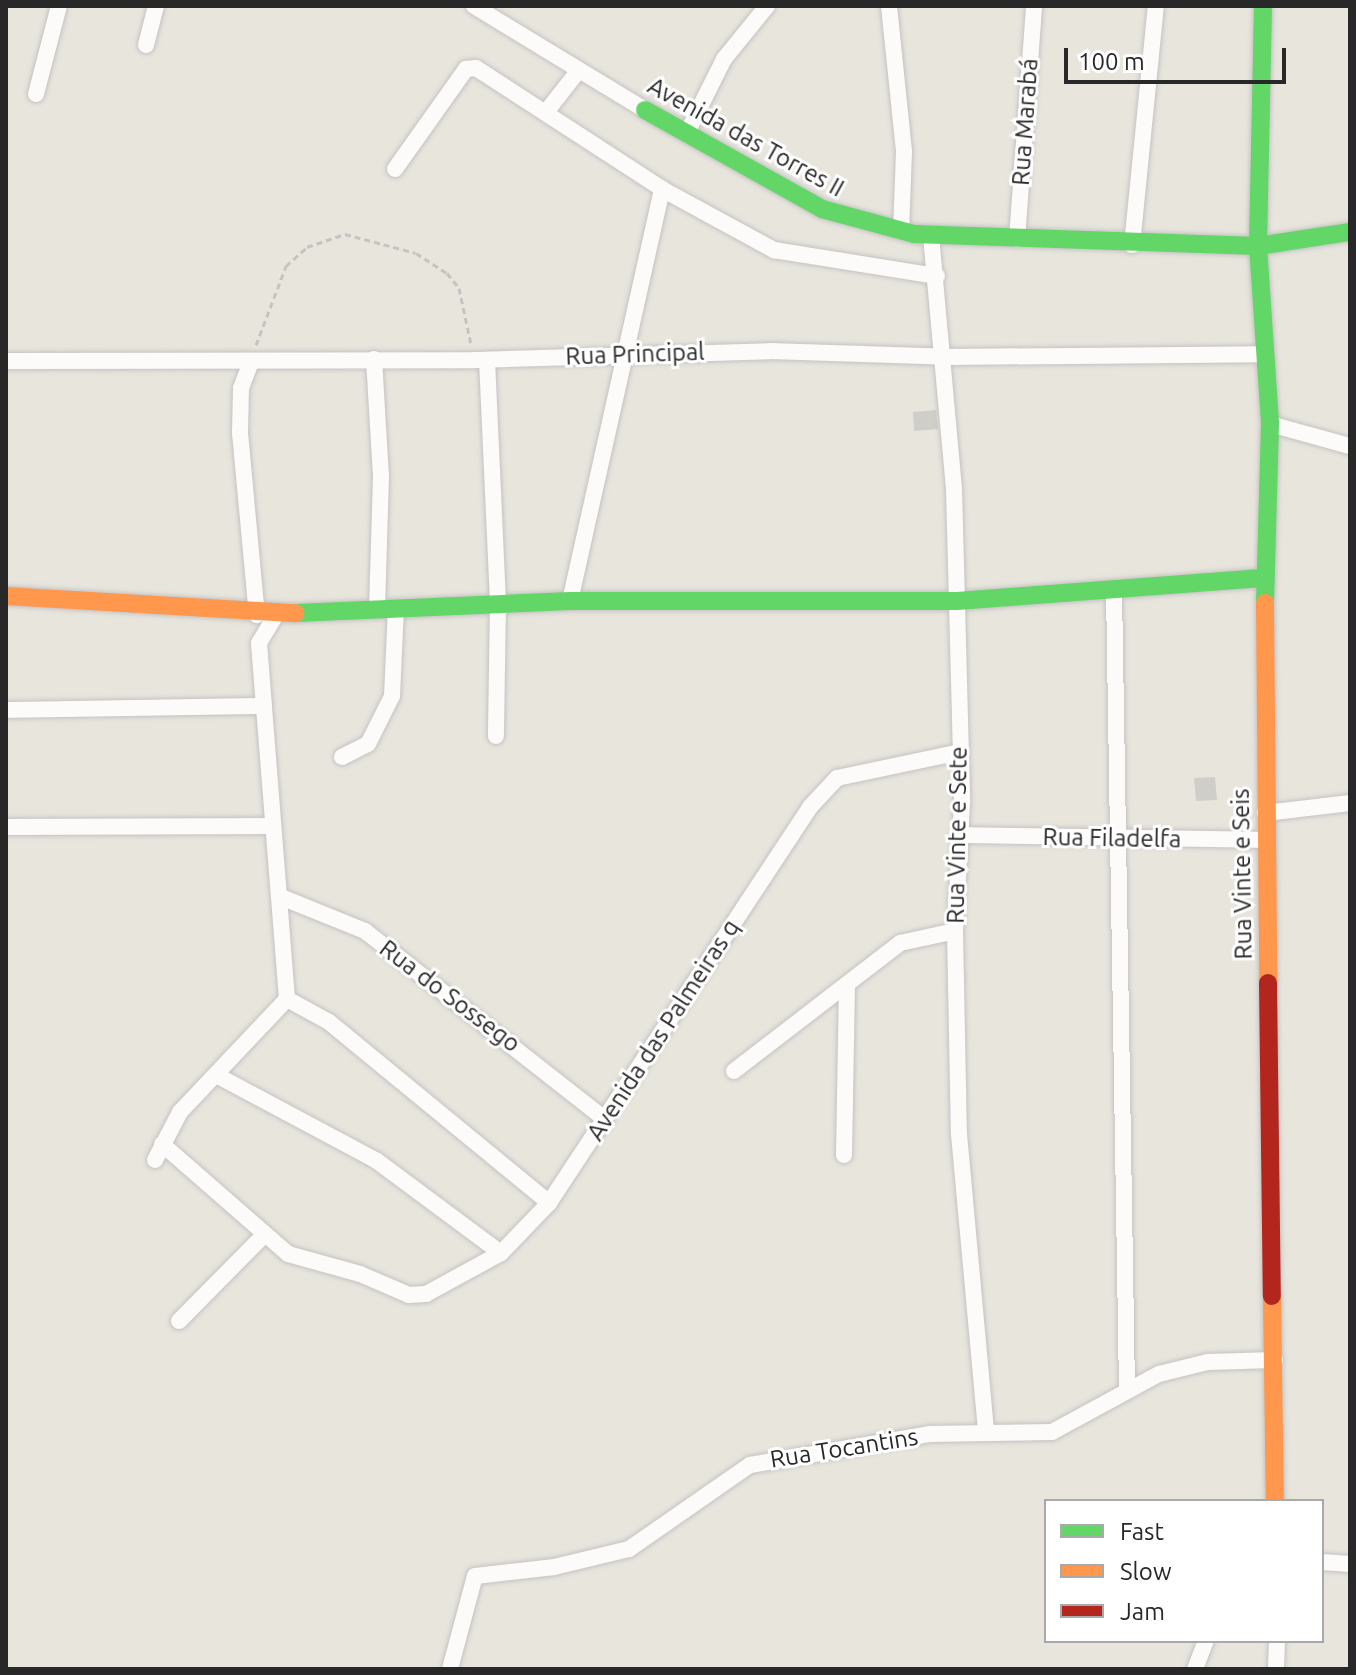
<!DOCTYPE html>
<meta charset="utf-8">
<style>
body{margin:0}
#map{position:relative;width:1356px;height:1675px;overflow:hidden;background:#e8e5dd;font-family:Ubuntu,sans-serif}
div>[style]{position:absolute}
.building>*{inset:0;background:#d0cec9}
.path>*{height:3px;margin-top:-1.5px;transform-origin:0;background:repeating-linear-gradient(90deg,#c5c4c3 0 6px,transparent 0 10px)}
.roads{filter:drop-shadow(0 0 2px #c4c3c3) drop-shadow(0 0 2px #c4c3c3)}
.street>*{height:16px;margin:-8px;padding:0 8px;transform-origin:8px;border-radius:8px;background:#fcfbfa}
.fast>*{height:18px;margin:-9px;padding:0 9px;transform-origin:9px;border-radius:9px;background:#63d668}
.slow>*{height:18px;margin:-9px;padding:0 9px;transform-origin:9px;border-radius:9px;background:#ff974d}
.jam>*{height:18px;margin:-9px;padding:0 9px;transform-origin:9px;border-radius:9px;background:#b3261e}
span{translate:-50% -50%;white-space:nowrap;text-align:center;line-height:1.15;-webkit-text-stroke:6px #fff;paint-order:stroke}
.street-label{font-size:24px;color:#282828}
.frame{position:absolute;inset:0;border:8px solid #282828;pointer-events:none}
.legend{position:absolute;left:1044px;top:1499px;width:280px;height:144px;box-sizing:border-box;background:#fff;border:2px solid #a9a9a9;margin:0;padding:10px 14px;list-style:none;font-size:24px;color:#282828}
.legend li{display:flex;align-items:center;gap:16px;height:40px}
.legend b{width:40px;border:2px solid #a9a9a9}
.scale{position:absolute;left:1064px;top:48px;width:222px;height:36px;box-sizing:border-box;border:4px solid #282828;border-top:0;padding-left:10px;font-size:24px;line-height:28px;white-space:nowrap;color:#282828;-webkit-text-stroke:6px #fff;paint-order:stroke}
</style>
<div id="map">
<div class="building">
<div style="clip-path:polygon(936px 410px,938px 429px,914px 431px,913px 412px)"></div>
<div style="clip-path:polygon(1215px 777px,1217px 800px,1196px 801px,1194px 778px)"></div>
</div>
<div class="path">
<div style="left:256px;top:345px;width:85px;rotate:-69.2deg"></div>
<div style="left:286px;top:266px;width:28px;rotate:-42deg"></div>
<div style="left:307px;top:247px;width:40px;rotate:-18.9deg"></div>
<div style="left:345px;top:234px;width:73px;rotate:15deg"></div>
<div style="left:416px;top:253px;width:37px;rotate:33deg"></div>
<div style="left:447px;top:273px;width:19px;rotate:51deg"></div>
<div style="left:459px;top:288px;width:57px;rotate:77.9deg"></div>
</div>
<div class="roads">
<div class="street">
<div style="left:474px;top:6px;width:200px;rotate:31.3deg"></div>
<div style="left:889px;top:6px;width:146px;rotate:84.1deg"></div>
<div style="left:904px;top:151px;width:80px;rotate:92.1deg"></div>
<div style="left:146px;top:45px;width:40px;rotate:-75.6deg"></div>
<div style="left:36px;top:94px;width:91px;rotate:-75.4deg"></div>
<div style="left:546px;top:112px;width:53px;rotate:-51.8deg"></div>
<div style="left:687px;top:133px;width:83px;rotate:-63.4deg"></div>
<div style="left:724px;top:59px;width:68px;rotate:-50.9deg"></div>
<div style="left:395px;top:169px;width:123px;rotate:-54.6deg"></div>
<div style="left:466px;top:69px;width:10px;rotate:-6deg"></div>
<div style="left:476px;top:68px;width:222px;rotate:33deg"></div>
<div style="left:662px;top:189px;width:128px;rotate:28.6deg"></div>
<div style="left:774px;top:250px;width:165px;rotate:9.1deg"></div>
<div style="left:931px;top:236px;width:254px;rotate:84.8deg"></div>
<div style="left:954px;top:489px;width:314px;rotate:88.5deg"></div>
<div style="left:962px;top:803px;width:128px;rotate:93.1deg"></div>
<div style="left:955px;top:931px;width:203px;rotate:88.9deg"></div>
<div style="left:959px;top:1134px;width:300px;rotate:84.8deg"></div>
<div style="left:1017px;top:239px;width:234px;rotate:-85.8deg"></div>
<div style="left:1132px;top:245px;width:240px;rotate:-84.3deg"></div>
<div style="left:374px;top:359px;width:117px;rotate:86.6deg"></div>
<div style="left:381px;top:476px;width:133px;rotate:91.7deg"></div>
<div style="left:487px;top:360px;width:243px;rotate:87.4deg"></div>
<div style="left:498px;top:603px;width:133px;rotate:90.9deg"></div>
<div style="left:6px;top:361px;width:469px;rotate:-0.1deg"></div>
<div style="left:475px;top:360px;width:295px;rotate:-1.7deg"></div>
<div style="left:770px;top:351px;width:177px;rotate:1.9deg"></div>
<div style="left:947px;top:357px;width:317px;rotate:-0.5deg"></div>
<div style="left:251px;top:362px;width:28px;rotate:111deg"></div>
<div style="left:241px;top:388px;width:45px;rotate:91.3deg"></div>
<div style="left:240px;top:433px;width:183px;rotate:84.7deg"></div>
<div style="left:1270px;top:424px;width:83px;rotate:15.4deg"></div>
<div style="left:1114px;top:589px;width:798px;rotate:89.07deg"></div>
<div style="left:570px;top:601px;width:422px;rotate:-77.4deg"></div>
<div style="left:6px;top:710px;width:258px;rotate:-0.9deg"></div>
<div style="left:342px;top:757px;width:29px;rotate:-27deg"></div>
<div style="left:368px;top:744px;width:54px;rotate:-63.4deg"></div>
<div style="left:392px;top:696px;width:88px;rotate:-87.4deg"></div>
<div style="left:1265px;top:813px;width:86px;rotate:-6.7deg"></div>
<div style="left:6px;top:827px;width:265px;rotate:-0.2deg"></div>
<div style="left:960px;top:835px;width:304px;rotate:0.9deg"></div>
<div style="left:281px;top:897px;width:91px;rotate:22deg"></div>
<div style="left:365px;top:931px;width:305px;rotate:38.1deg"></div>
<div style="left:287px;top:999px;width:48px;rotate:28.7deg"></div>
<div style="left:329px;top:1022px;width:285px;rotate:39.4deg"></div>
<div style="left:734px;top:1071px;width:210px;rotate:-37.6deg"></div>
<div style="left:900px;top:943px;width:56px;rotate:-12.3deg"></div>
<div style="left:218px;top:1076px;width:180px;rotate:28.1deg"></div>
<div style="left:377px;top:1161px;width:154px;rotate:36.6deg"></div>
<div style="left:162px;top:1144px;width:167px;rotate:41.1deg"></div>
<div style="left:288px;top:1254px;width:75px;rotate:15.5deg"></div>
<div style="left:360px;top:1274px;width:53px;rotate:23.2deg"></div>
<div style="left:409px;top:1295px;width:17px;rotate:-3deg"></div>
<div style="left:426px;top:1294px;width:85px;rotate:-28.7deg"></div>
<div style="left:501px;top:1253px;width:69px;rotate:-46.2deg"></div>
<div style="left:549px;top:1203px;width:474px;rotate:-56.6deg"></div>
<div style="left:810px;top:807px;width:40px;rotate:-47deg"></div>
<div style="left:837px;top:778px;width:126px;rotate:-11.9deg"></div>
<div style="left:844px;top:1155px;width:169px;rotate:-89deg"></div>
<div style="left:155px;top:1160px;width:54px;rotate:-62.5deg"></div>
<div style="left:180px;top:1112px;width:156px;rotate:-46.6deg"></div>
<div style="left:287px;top:999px;width:357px;rotate:-94.5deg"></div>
<div style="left:259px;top:643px;width:33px;rotate:-59deg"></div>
<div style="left:179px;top:1321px;width:121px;rotate:-45.3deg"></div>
<div style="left:1322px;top:1562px;width:28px;rotate:4deg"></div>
<div style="left:450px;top:1669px;width:96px;rotate:-75deg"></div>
<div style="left:475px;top:1576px;width:80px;rotate:-6.5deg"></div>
<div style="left:554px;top:1567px;width:77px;rotate:-13.5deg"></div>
<div style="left:629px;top:1549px;width:147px;rotate:-34.8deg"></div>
<div style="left:750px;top:1465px;width:183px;rotate:-9.8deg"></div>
<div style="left:930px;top:1434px;width:122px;rotate:-0.9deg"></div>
<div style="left:1052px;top:1432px;width:122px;rotate:-28.5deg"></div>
<div style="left:1159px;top:1374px;width:49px;rotate:-14deg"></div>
<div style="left:1207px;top:1362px;width:68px;rotate:-1.7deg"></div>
<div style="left:1195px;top:1669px;width:30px;rotate:-69deg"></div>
<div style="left:1276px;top:1669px;width:28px;rotate:-88deg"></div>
</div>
<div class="fast">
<div style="left:1263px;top:6px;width:240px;rotate:91.2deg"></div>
<div style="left:1258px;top:246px;width:178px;rotate:86.1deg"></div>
<div style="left:1270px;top:424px;width:179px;rotate:91.6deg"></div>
<div style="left:645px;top:110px;width:203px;rotate:29.2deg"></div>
<div style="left:822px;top:209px;width:95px;rotate:15.2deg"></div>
<div style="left:914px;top:234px;width:344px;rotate:2deg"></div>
<div style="left:1258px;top:246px;width:93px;rotate:-8.7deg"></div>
<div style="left:296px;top:613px;width:274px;rotate:-2.5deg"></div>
<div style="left:570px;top:601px;width:386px"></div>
<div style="left:956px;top:601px;width:308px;rotate:-4.3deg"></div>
</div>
<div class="slow">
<div style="left:6px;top:596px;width:290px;rotate:3.4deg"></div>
<div style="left:1265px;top:603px;width:380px;rotate:89.5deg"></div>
<div style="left:1272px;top:1296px;width:205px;rotate:89.2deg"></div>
</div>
<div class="jam">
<div style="left:1268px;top:983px;width:313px;rotate:89.3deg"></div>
</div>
</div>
<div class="street-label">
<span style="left:1025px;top:122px;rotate:-86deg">Rua Marabá</span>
<span style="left:746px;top:137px;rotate:29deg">Avenida das Torres II</span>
<span style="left:635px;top:354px;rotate:-2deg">Rua Principal</span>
<span style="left:957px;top:835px;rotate:-89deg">Rua Vinte e Sete</span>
<span style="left:1112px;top:838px;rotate:1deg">Rua Filadelfa</span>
<span style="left:1242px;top:874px;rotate:-91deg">Rua Vinte e Seis</span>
<span style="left:450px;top:996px;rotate:37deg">Rua do Sossego</span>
<span style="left:663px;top:1030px;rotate:-57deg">Avenida das Palmeiras q</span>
<span style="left:844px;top:1448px;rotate:-9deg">Rua Tocantins</span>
</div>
<div class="frame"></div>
<ul class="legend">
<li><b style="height:10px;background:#63d668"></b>Fast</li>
<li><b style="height:10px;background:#ff974d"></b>Slow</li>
<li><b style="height:10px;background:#b3261e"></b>Jam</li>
</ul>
<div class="scale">100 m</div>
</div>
